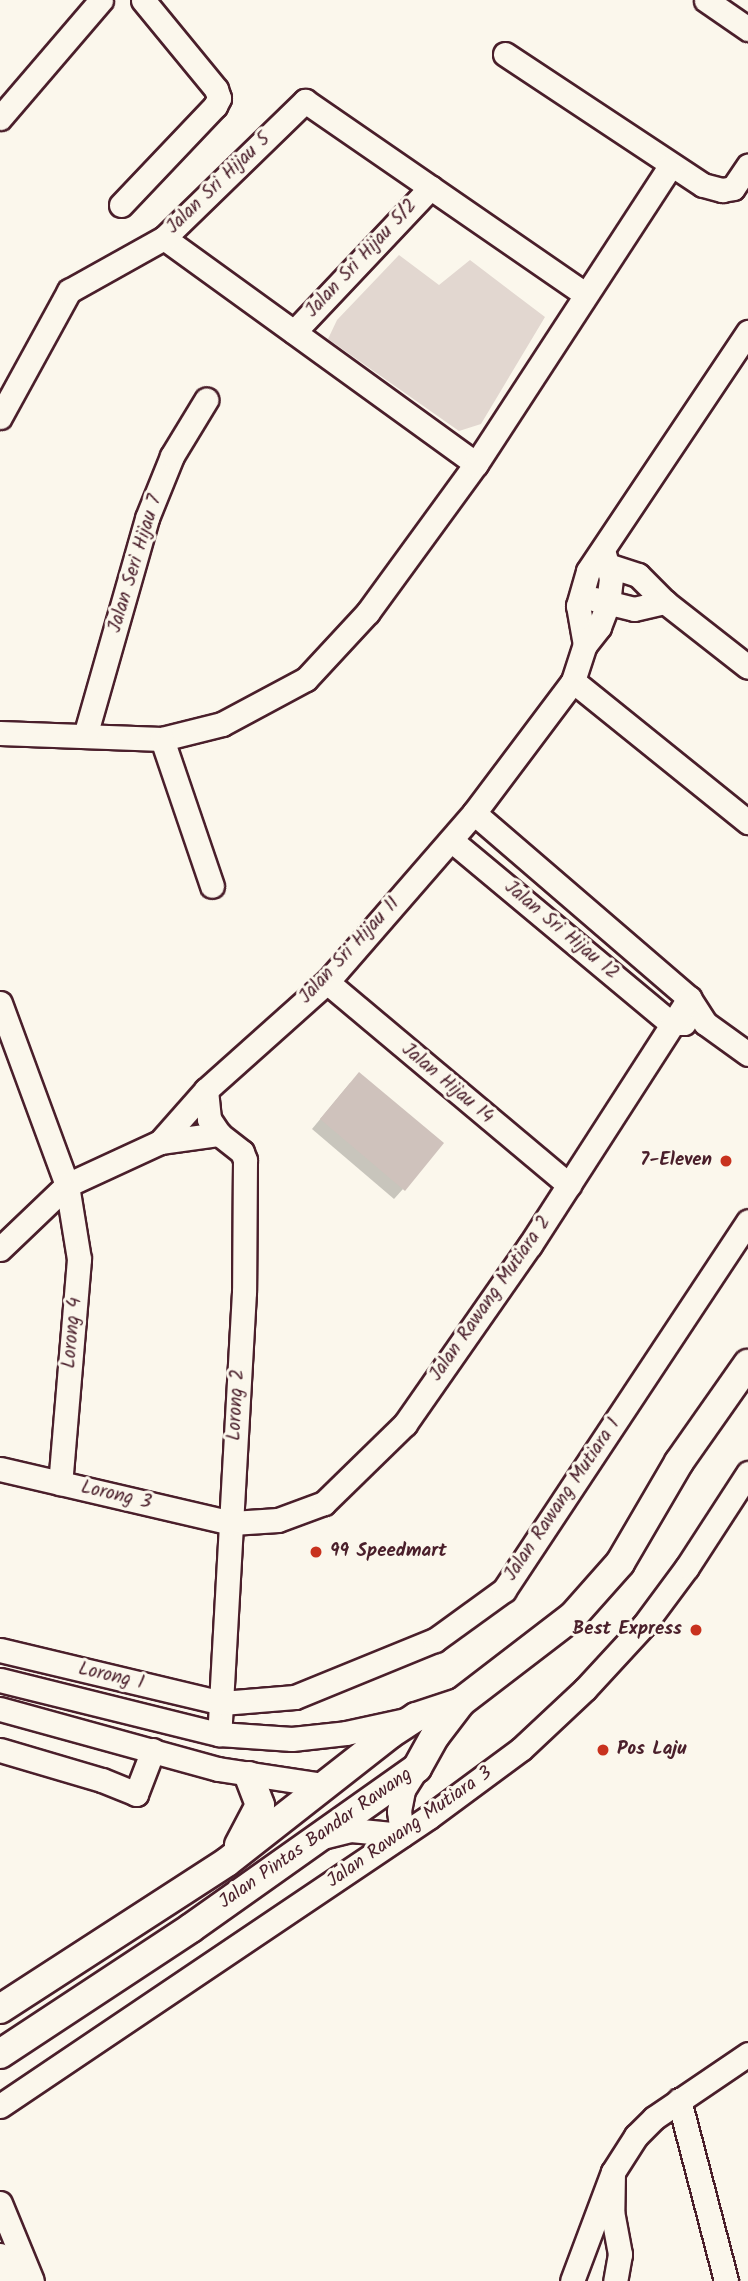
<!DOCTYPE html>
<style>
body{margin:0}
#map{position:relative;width:748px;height:2281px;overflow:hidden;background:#fbf7ec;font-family:Kalam,sans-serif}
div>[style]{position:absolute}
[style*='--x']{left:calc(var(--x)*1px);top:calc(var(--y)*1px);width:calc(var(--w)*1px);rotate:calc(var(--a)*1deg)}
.green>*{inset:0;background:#e2d7d0}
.shadow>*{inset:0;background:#0003}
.building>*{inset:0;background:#cfc2bc}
.roads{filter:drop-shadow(2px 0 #4a1f2b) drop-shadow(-2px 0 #4a1f2b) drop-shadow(0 2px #4a1f2b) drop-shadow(0 -2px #4a1f2b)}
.minor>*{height:23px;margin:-11.5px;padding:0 11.5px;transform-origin:11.5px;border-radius:11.5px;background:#fbf7ec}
.major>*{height:28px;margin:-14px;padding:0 14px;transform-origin:14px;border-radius:14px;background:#fbf7ec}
.dots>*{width:19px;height:19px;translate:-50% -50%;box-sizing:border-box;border:4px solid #fbf7ec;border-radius:50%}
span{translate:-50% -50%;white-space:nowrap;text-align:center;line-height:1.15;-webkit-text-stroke:6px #fbf7ec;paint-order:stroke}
.street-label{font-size:19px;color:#4a1f2b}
.poi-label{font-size:19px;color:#4a1f2b;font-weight:700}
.right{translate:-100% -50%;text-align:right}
.left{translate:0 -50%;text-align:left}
</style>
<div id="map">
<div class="green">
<i style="clip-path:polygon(399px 255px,439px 285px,470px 260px,545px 317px,481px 424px,459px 431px,328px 339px,337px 320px)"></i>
</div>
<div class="shadow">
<i style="clip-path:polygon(350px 1083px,403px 1189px,394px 1199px,312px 1129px)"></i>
</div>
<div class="building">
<i style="clip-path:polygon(359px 1072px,444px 1143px,405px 1191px,320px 1119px)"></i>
</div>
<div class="roads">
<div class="minor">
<i style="--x:706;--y:0;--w:51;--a:34.6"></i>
<i style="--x:505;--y:54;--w:237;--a:33.5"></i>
<i style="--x:703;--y:185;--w:20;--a:15"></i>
<i style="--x:722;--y:190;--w:11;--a:-10"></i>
<i style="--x:733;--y:188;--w:27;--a:-56"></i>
<i style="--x:0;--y:118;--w:155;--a:-49.4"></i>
<i style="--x:121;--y:205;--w:137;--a:-46.5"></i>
<i style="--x:215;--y:106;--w:9;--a:-63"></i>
<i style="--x:219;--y:98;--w:9;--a:-108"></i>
<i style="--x:216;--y:89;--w:115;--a:-129.4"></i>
<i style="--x:164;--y:238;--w:385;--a:35.9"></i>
<i style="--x:294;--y:332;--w:199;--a:-46.6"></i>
<i style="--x:0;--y:417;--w:144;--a:-61.3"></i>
<i style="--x:69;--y:291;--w:109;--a:-29.2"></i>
<i style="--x:164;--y:238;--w:197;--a:-44.2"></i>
<i style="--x:305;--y:101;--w:340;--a:34.6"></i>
<i style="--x:598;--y:562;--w:42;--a:18"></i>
<i style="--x:638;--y:575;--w:38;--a:45"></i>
<i style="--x:665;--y:602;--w:105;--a:38.1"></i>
<i style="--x:594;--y:599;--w:41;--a:14"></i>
<i style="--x:634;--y:609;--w:32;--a:-13"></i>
<i style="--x:585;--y:645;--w:40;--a:-100"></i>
<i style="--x:578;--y:606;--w:36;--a:-74"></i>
<i style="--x:588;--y:571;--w:288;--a:-56.2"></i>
<i style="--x:573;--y:681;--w:225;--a:38.9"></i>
<i style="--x:0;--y:733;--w:162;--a:2.1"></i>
<i style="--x:162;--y:739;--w:62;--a:-14"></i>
<i style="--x:222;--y:724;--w:95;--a:-28.2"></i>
<i style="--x:306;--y:679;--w:91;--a:-47.2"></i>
<i style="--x:368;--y:612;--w:183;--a:-53.9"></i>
<i style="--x:476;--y:464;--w:356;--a:-56.9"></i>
<i style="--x:85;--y:736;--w:227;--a:-74.1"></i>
<i style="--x:147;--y:518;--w:67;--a:-68"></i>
<i style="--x:172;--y:456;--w:66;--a:-58.7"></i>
<i style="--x:162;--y:739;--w:155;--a:71.2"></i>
<i style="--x:474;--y:813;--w:284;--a:40.7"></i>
<i style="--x:689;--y:998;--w:30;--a:57"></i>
<i style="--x:705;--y:1023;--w:53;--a:35.8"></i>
<i style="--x:451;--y:840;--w:286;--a:39.8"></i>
<i style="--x:671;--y:1023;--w:13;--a:0"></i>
<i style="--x:327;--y:982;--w:316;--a:40"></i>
<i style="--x:0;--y:1003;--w:194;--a:69.8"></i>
<i style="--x:67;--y:1185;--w:75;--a:80.8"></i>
<i style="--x:79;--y:1259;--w:225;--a:94.8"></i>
<i style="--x:206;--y:1090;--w:29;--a:84"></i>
<i style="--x:209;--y:1119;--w:18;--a:56"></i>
<i style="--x:219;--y:1134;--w:29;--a:38"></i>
<i style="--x:242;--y:1152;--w:9;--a:69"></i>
<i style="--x:245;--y:1160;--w:132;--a:90.4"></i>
<i style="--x:244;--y:1292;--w:443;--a:93.2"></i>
<i style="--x:160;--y:1142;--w:69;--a:-48.5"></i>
<i style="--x:206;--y:1090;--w:162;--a:-41.8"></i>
<i style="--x:327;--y:982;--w:224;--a:-49"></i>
<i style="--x:474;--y:813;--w:165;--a:-53.1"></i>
<i style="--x:573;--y:681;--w:38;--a:-72"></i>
<i style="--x:585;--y:645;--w:23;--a:-52"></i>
<i style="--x:599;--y:627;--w:26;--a:-69"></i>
<i style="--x:608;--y:603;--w:25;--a:-83"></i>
<i style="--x:611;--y:578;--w:29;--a:-106"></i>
<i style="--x:0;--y:1249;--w:93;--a:-43.7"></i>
<i style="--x:67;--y:1185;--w:102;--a:-24.8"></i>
<i style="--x:160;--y:1142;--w:60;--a:-7.7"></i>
<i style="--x:0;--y:1469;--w:238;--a:13.1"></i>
<i style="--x:232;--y:1523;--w:46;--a:-3.7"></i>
<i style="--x:278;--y:1520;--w:49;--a:-20.3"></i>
<i style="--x:324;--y:1503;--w:113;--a:-44.3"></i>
<i style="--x:405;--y:1424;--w:218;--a:-55.1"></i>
<i style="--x:530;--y:1245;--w:294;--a:-57.2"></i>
<i style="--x:0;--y:1650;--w:228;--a:13.4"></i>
<i style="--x:222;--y:1703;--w:73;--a:-4.7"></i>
<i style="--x:295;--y:1697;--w:151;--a:-22.2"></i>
<i style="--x:435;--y:1640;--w:85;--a:-35.9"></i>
<i style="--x:504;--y:1590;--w:442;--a:-56.5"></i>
<i style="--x:0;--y:1680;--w:226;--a:13.9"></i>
<i style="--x:219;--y:1734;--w:73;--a:3.9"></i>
<i style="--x:292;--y:1739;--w:54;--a:-6.3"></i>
<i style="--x:346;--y:1733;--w:60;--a:-12.4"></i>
<i style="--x:0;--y:1709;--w:226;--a:15.4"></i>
<i style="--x:218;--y:1769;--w:105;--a:8.7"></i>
<i style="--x:0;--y:1750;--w:106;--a:16.4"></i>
<i style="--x:102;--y:1780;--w:37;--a:22"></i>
<i style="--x:136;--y:1794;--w:47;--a:-68.9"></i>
<i style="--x:402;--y:1835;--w:24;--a:-97"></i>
<i style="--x:399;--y:1811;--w:21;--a:-79"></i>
<i style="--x:403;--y:1790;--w:25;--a:-58"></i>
<i style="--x:322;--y:1837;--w:30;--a:-14"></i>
<i style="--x:351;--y:1830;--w:51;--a:5.6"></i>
<i style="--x:679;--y:2100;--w:187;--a:75.4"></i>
<i style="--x:0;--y:2106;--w:517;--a:-33.97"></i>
<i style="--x:429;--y:1817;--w:114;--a:-36.5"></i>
<i style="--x:521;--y:1749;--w:88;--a:-43.2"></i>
<i style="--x:585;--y:1689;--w:87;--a:-47.3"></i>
<i style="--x:644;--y:1625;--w:72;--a:-53.4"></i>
<i style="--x:687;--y:1567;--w:112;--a:-57"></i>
<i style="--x:613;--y:2172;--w:43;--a:-57.4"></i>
<i style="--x:636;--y:2136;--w:25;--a:-45"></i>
<i style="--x:654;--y:2118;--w:114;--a:-34.2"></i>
<i style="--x:0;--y:2203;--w:84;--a:67.7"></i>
<i style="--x:0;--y:2255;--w:28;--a:69"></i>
<i style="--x:572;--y:2281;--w:116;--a:-69.4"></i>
<i style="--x:613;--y:2172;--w:39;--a:91"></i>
<i style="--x:612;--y:2211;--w:44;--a:79.5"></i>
<i style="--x:620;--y:2254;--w:27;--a:100"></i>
</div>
<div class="major">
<i style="--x:239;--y:1845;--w:45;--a:-62.3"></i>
<i style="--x:260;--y:1805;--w:31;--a:-111"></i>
<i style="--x:0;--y:2009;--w:270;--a:-32.9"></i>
<i style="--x:227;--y:1862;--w:207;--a:-38.1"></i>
<i style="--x:390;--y:1734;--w:31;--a:-33"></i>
<i style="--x:416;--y:1717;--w:47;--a:-18.4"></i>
<i style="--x:0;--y:2054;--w:229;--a:-33.4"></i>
<i style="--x:191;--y:1928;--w:277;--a:-35.3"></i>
<i style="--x:417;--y:1768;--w:37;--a:-61"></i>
<i style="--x:435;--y:1736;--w:43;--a:-52.6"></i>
<i style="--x:461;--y:1702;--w:141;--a:-37.5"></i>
<i style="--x:573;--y:1616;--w:71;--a:-48.4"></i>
<i style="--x:620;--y:1563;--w:117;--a:-59.7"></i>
<i style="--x:679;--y:1462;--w:120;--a:-54.9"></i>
</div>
</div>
<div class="dots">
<i style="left:726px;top:1161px;background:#c8321e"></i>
<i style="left:316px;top:1552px;background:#c8321e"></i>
<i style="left:696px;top:1630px;background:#c8321e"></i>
<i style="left:603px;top:1750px;background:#c8321e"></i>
</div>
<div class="street-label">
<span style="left:219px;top:184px;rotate:-44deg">Jalan Sri Hijau 5</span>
<span style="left:362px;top:259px;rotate:-47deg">Jalan Sri Hijau 5/2</span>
<span style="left:136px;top:564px;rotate:-73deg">Jalan Seri Hijau 7</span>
<span style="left:561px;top:931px;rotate:40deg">Jalan Sri Hijau 12</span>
<span style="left:350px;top:951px;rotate:-47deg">Jalan Sri Hijau 11</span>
<span style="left:447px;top:1084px;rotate:40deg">Jalan Hijau 14</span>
<span style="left:491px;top:1299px;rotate:-55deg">Jalan Rawang Mutiara 2</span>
<span style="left:73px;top:1333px;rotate:-85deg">Lorong 4</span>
<span style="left:237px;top:1405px;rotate:-87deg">Lorong 2</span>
<span style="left:116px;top:1496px;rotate:13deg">Lorong 3</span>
<span style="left:563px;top:1500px;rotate:-56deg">Jalan Rawang Mutiara 1</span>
<span style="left:111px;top:1677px;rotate:13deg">Lorong 1</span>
<span style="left:410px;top:1828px;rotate:-35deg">Jalan Rawang Mutiara 3</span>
<span style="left:316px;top:1839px;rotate:-35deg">Jalan Pintas Bandar Rawang</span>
</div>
<div class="poi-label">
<span class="right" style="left:712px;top:1161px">7-Eleven</span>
<span class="left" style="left:330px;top:1552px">99 Speedmart</span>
<span class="right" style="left:682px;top:1630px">Best Express</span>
<span class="left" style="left:617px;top:1750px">Pos Laju</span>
</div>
</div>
